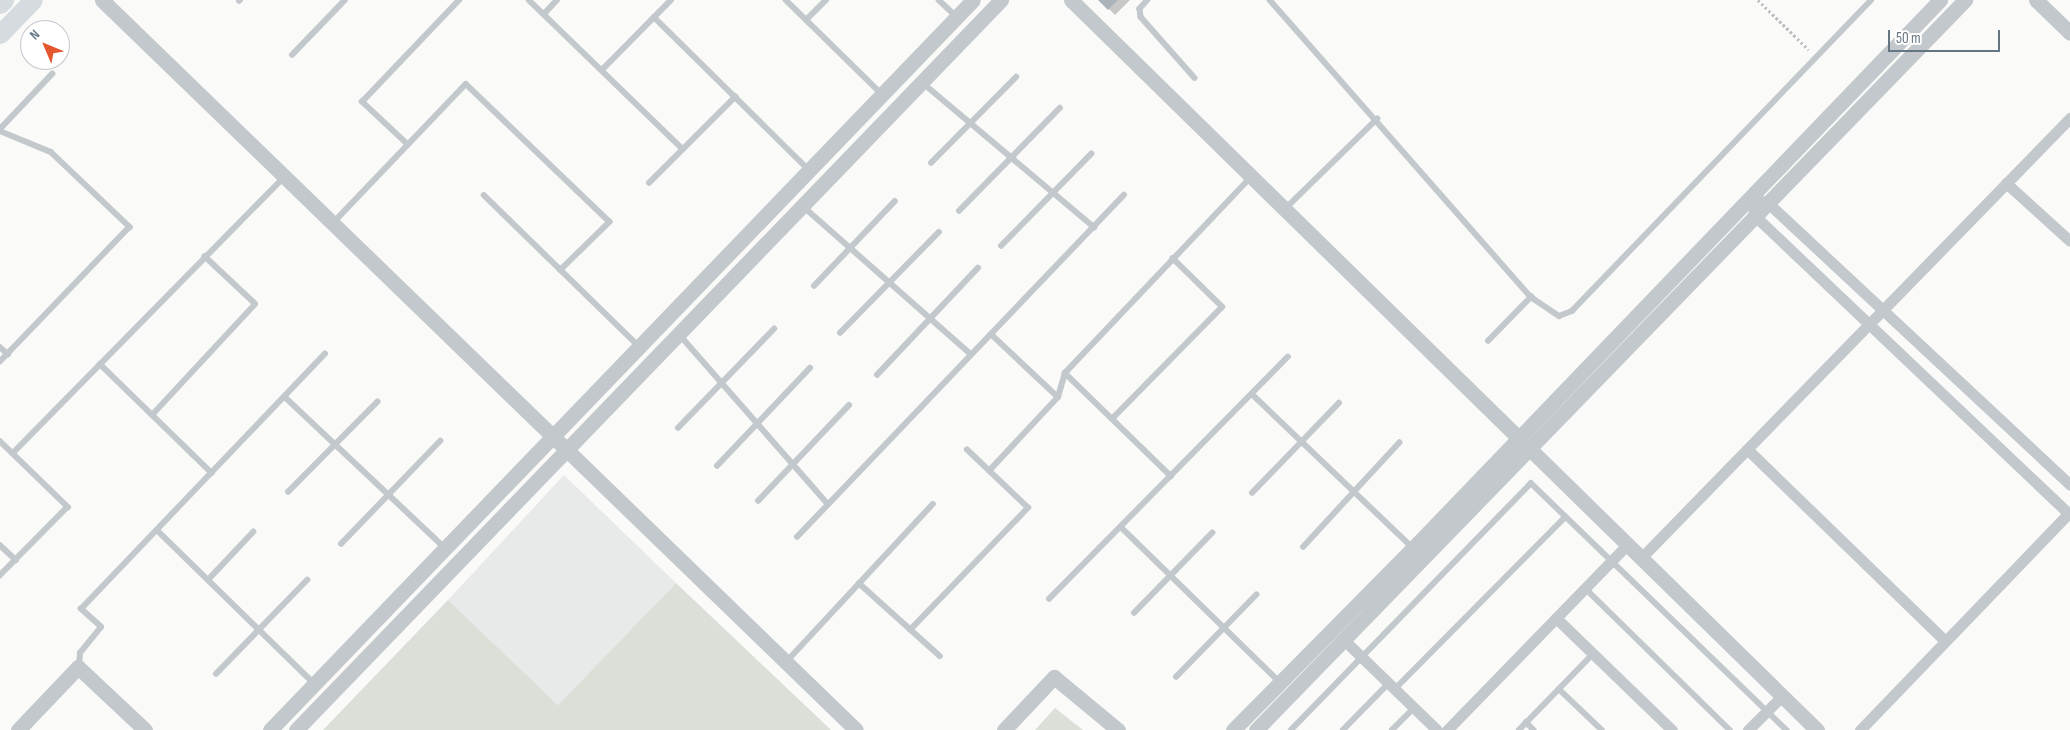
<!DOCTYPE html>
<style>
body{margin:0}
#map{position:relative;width:2070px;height:730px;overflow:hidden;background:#fafaf8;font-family:"Sofia Sans Condensed",sans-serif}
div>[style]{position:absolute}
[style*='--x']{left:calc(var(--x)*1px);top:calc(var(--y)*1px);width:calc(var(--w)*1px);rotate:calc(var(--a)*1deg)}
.built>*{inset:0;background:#e8e9e9}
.green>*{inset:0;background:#dadfd7}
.shadow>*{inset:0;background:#0003}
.building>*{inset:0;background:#aab3b9}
.path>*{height:2.5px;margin-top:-1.25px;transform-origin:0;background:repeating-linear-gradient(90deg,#bbbfc2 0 2.5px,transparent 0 5px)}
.service>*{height:5.5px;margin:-2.75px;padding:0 2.75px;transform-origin:2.75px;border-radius:2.75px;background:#c3c8cc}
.minor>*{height:11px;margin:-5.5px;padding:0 5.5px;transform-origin:5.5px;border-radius:5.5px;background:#c3c8cc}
.tertiary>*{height:15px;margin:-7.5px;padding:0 7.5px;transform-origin:7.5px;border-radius:7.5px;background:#c3c8cc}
.primary>*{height:19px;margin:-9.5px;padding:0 9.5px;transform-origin:9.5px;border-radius:9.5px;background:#d6dbdf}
span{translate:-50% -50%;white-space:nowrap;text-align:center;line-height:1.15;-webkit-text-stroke:5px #fff;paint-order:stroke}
.north{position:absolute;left:20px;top:20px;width:50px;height:50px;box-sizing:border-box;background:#fff;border:1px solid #c1c8cd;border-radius:50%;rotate:315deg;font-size:14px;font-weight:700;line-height:20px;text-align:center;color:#657683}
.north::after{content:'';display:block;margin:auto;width:18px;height:22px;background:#e4572e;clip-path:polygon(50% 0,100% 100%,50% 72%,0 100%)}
.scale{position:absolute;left:1888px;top:30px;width:112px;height:22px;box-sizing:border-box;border:2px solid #657683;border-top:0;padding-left:6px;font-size:15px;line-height:18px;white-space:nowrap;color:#657683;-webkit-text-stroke:4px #fff;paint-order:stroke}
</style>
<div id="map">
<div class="built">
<i style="clip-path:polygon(564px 475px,676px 583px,558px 705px,448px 600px)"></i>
</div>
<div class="green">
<i style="clip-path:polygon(676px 583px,831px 730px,323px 730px,448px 600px,558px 705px)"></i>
<i style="clip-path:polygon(1055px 708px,1083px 730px,1035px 730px)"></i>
</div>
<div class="shadow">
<i style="clip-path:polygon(1100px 0,1130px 0,1115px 15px)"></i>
</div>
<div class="building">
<i style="clip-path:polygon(1098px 0,1118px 0,1108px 10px)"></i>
</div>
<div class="path">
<i style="--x:1758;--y:0;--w:71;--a:44.4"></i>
</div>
<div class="service">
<i style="--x:529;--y:0;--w:214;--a:44.1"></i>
<i style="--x:786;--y:0;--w:134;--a:44.4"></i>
<i style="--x:939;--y:0;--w:23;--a:43"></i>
<i style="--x:1148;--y:0;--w:12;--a:132"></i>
<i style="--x:1140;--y:9;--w:8;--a:83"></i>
<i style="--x:1141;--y:17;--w:81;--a:48.5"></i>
<i style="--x:1270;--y:0;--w:395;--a:48.7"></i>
<i style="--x:1531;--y:297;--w:34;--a:34"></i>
<i style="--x:1559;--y:316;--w:14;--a:-21"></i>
<i style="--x:1572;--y:311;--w:431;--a:-46.1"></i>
<i style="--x:239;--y:1;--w:1;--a:-45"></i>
<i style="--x:544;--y:14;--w:19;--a:-47"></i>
<i style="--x:654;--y:17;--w:218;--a:44.6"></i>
<i style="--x:806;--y:20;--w:28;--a:-45"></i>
<i style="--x:292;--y:55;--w:76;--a:-46.1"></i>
<i style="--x:602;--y:70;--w:98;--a:-45.4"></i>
<i style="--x:923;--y:83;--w:224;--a:40.1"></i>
<i style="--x:0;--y:129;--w:76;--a:-46.6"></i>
<i style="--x:0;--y:131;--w:55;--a:22.4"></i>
<i style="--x:51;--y:152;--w:109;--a:43.5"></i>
<i style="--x:130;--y:227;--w:187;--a:133.9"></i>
<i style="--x:408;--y:145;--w:63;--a:-136.9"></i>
<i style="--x:362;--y:102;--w:141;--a:-46.4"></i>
<i style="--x:931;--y:163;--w:121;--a:-45.3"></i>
<i style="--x:649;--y:183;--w:122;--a:-45"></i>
<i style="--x:484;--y:195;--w:216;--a:44.3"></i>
<i style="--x:804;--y:207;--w:222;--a:41.4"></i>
<i style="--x:1285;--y:209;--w:129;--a:-44.4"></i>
<i style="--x:959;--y:211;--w:144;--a:-45.6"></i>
<i style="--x:333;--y:223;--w:192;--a:-46.3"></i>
<i style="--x:466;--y:84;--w:199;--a:43.8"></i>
<i style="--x:610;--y:222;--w:69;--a:135.6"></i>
<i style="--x:1001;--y:246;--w:129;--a:-45.6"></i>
<i style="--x:814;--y:286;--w:117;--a:-46.4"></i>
<i style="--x:840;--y:333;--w:141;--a:-45.6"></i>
<i style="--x:991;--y:334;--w:92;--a:43.2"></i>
<i style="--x:680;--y:335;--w:225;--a:48.8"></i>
<i style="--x:1488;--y:341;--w:62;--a:-45.7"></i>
<i style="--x:0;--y:347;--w:11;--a:41"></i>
<i style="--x:100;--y:364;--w:156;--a:44.2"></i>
<i style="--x:1065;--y:373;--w:148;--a:44.2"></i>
<i style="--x:877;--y:375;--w:147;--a:-46.7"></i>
<i style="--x:1252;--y:394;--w:223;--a:43.7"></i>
<i style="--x:285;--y:397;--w:219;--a:43.3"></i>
<i style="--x:152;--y:415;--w:151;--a:-47.1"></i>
<i style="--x:255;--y:304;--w:69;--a:-136.8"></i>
<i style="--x:1112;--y:419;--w:157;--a:-45.5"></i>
<i style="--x:1222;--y:307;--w:69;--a:-135.6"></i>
<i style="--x:678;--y:428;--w:138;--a:-45.9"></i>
<i style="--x:0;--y:441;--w:95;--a:44.1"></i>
<i style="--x:68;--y:507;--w:97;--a:134.6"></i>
<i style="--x:13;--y:453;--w:387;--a:-45.5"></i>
<i style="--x:717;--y:466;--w:135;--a:-46.5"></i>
<i style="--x:989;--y:471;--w:101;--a:-47"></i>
<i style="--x:1058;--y:397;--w:25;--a:-74"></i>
<i style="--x:1065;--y:373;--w:272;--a:-46.5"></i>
<i style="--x:288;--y:492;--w:127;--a:-45.3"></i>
<i style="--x:1252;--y:493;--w:125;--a:-46"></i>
<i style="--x:758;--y:501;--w:132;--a:-46.5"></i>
<i style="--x:1121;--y:527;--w:222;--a:44.3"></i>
<i style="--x:157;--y:530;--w:219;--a:44.3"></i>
<i style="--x:797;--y:537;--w:473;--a:-46.3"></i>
<i style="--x:341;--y:544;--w:143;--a:-46.1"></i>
<i style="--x:0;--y:545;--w:22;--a:43"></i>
<i style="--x:1303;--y:547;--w:142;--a:-47.3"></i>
<i style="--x:208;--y:580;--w:66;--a:-46.8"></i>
<i style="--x:859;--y:583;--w:109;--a:42"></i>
<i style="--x:1585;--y:588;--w:203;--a:44.4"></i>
<i style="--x:1049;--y:599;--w:340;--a:-45.4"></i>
<i style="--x:1134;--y:613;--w:112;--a:-45.7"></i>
<i style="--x:910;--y:630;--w:170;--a:-46"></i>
<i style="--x:1028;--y:508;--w:84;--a:-136.4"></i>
<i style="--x:787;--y:661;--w:214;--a:-47.1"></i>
<i style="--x:79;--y:665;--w:12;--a:-85"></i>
<i style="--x:80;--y:653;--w:33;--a:-51"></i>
<i style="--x:101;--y:627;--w:27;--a:-138"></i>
<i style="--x:81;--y:609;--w:353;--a:-46.3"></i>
<i style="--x:216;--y:674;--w:131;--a:-45.9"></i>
<i style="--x:1176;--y:677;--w:115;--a:-45.7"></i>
<i style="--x:1395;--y:689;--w:242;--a:-45.3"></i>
<i style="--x:1559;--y:689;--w:59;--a:43.6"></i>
<i style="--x:1526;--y:722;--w:11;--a:45"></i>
<i style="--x:1291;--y:730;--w:344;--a:-45.8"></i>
<i style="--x:1531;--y:483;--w:356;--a:44"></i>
<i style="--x:1343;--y:730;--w:66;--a:-45.6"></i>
<i style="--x:1392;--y:730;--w:31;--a:-45"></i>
<i style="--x:1519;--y:730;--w:106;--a:-45.8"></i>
</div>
<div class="minor">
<i style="--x:2006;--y:183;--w:86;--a:42.2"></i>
<i style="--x:1750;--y:198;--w:19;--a:74"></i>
<i style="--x:1755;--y:216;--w:434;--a:43.5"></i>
<i style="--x:1762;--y:201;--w:6;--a:18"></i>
<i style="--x:1768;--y:203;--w:413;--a:43"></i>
<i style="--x:1747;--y:449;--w:276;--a:44.1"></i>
<i style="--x:1641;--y:558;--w:615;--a:-45.73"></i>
<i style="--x:1556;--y:618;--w:161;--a:44"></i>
<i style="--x:1344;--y:640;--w:129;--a:44.1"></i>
<i style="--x:1447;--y:730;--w:258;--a:-45.8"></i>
<i style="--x:1748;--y:730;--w:48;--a:-45"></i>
<i style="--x:1860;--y:730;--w:303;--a:-46.1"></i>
</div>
<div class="tertiary">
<i style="--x:102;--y:0;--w:1049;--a:44.07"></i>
<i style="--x:1071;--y:0;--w:1044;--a:44.38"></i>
<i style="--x:2036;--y:0;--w:47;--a:44.1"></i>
<i style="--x:18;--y:730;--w:87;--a:-46.4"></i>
<i style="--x:78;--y:667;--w:92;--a:43.2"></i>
<i style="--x:270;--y:730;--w:1013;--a:-46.08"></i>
<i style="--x:296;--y:730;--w:1015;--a:-46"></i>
<i style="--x:1004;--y:730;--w:73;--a:-46.7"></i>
<i style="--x:1054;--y:677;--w:83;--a:39.6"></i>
<i style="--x:1233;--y:730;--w:264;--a:-45.3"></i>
<i style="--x:1419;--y:542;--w:752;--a:-46.13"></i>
<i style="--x:1256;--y:730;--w:1018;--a:-45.84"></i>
</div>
<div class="primary">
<i style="--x:0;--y:4;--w:6;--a:-45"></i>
<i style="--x:0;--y:34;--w:47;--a:-45.9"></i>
</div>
<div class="north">N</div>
<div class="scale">50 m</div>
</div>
